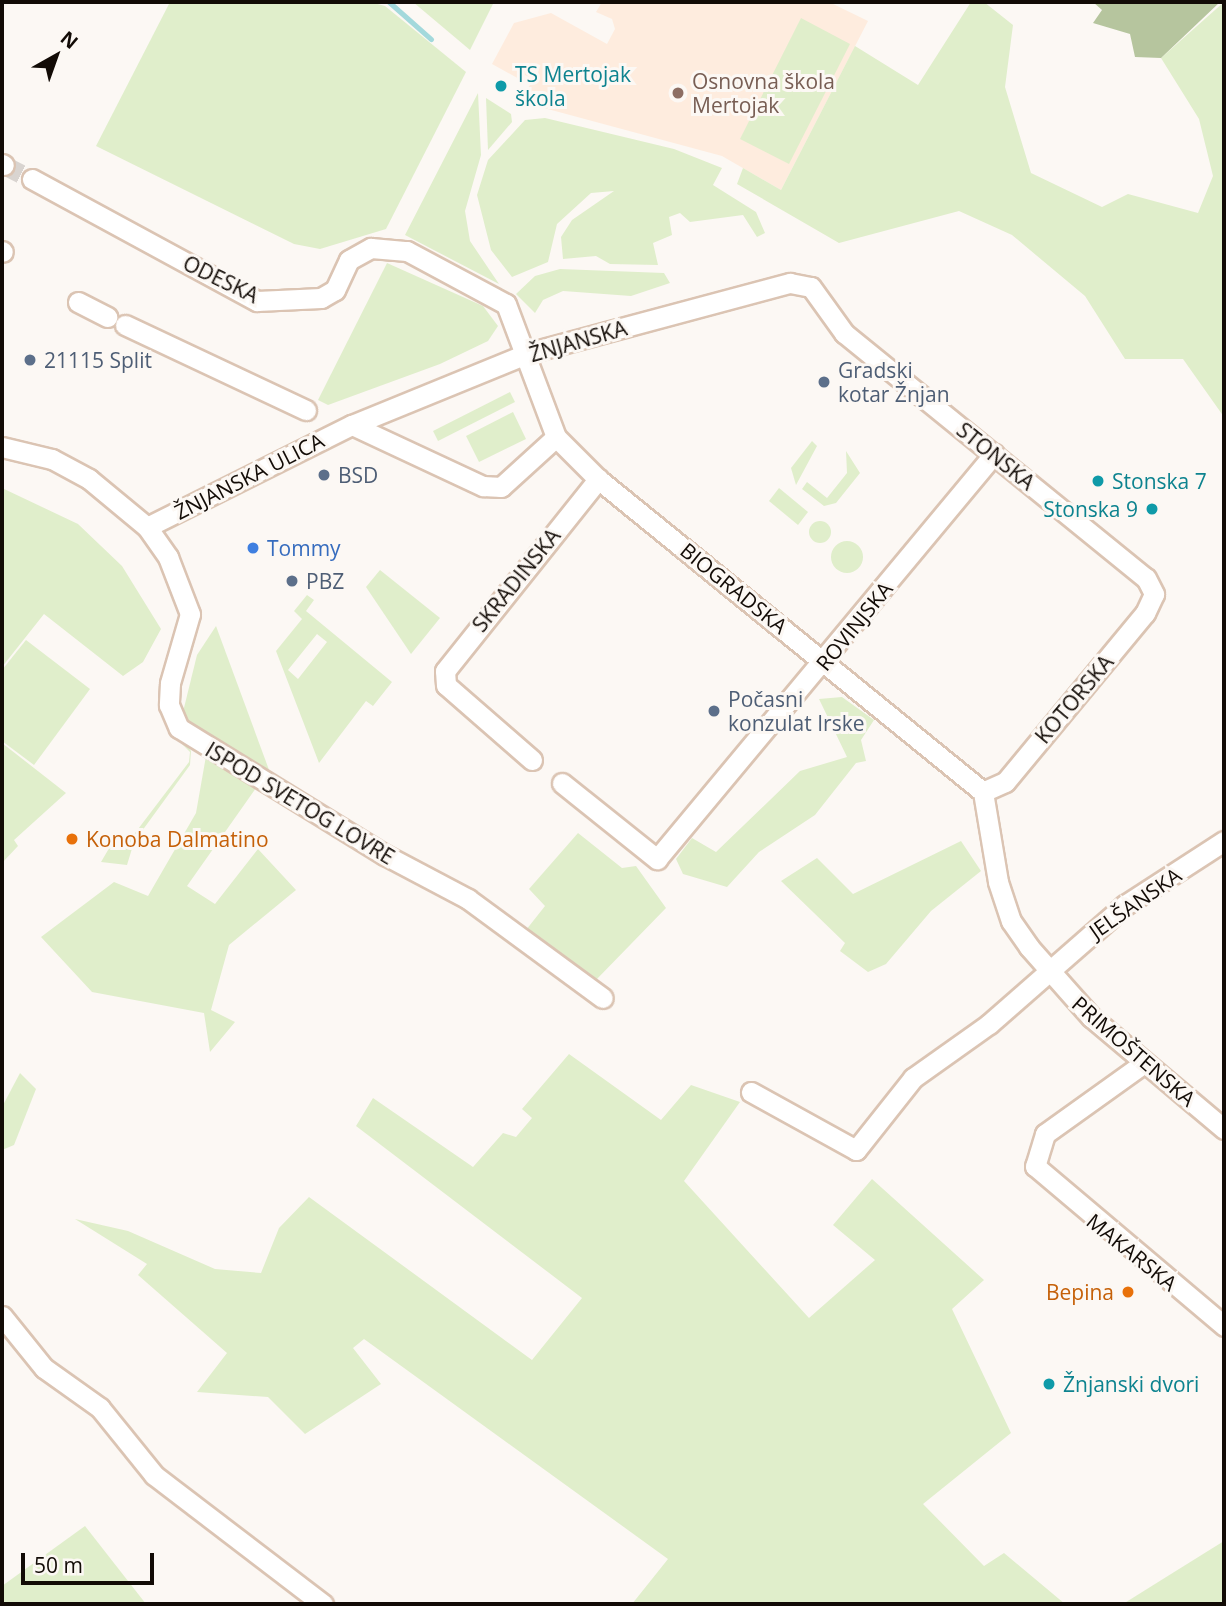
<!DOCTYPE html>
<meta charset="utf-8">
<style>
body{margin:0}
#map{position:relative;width:1226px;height:1606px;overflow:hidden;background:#fcf8f4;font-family:"Open Sans",sans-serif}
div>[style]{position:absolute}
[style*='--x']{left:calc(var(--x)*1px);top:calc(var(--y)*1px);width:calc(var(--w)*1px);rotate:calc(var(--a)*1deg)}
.built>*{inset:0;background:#feecde}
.green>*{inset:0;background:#e0eecb}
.round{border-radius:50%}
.forest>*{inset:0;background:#b6c59e}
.stream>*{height:5px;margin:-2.5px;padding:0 2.5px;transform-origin:2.5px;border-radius:2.5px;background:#a3d9dc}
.street-tunnel>*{height:19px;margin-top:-9.5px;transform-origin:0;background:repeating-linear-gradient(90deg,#d9d4d0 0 19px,transparent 0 29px)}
.roads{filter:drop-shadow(2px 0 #dbc4b3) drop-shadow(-2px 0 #dbc4b3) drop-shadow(0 2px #dbc4b3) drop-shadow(0 -2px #dbc4b3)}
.street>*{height:19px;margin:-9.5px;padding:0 9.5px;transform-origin:9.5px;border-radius:9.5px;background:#fff}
.dots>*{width:19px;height:19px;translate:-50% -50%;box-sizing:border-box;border:4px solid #fcf8f4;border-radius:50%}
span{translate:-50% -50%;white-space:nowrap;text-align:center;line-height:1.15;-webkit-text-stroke:6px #fcf8f4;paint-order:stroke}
.culture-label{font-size:21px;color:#0d838f}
.left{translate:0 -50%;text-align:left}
.right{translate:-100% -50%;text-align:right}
.education-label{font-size:21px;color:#785e54}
.street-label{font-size:21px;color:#120b06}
.service-label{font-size:21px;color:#4e5e75}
.shop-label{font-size:21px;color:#366cbe}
.food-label{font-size:21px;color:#c56008}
.frame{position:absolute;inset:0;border:4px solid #120b06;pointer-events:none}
.north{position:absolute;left:21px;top:21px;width:70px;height:70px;-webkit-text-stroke:5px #fcf8f4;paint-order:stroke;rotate:40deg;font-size:19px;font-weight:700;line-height:28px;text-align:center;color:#120b06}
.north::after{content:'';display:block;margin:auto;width:24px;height:32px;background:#120b06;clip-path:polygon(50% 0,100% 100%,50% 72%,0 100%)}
.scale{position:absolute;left:21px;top:1553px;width:133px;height:32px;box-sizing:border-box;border:4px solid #120b06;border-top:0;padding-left:9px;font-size:21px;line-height:24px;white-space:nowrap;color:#120b06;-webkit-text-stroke:5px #fcf8f4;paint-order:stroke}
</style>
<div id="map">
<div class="built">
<i style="clip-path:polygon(602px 2px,829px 2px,868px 21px,781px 190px,722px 156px,518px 101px,530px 85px,492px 64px,514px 23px,551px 13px,607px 44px,615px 29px,612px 19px,596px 12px)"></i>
</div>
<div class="green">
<i style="clip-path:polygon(170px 2px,370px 2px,385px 6px,466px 72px,386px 229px,320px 249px,294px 244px,96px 146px)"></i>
<i style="clip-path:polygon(413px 2px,494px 2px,470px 50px)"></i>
<i style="clip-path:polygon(971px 2px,984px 2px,1013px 25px,1005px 87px,1031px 173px,1102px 207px,1128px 194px,1198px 213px,1213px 176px,1199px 119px,1161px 58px,1224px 2px,1224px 417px,1183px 359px,1125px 359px,1085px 296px,1012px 235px,959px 211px,839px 243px,737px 184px,743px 168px,781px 190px,855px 46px,918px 85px)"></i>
<i style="clip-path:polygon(801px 18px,850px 44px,789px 164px,740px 139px)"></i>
<i style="clip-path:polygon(478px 93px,481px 155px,465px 211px,470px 241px,499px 284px,405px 235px)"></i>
<i style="clip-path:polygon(486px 98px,511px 114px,512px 122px,488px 150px)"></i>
<i style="clip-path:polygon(545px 118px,674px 149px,722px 168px,713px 185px,756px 212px,765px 233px,757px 237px,743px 215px,690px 222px,680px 213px,669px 217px,672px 235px,653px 243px,658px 265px,610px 264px,596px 256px,563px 259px,561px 237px,572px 220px,614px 191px,591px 193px,557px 224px,548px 262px,512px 277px,491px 250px,477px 195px,488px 160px,525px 120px)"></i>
<i style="clip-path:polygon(387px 263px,483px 306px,498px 326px,488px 341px,440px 364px,328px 405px,318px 400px)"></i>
<i style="clip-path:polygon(560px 269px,664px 273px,670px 283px,631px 296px,563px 291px,543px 300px,535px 313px,516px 294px,535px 276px)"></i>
<i style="clip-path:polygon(510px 392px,515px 402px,438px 441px,433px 431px)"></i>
<i style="clip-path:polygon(513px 412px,526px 439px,479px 462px,466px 436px)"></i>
<i style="clip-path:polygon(812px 441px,817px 446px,796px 485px,791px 468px)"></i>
<i style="clip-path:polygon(846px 451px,860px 473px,836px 503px,824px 506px,802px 489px,807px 482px,827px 498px,847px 473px)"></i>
<i style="clip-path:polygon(2px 488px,78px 524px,122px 566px,161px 629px,143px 662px,123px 676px,44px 614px,2px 667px)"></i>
<i style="clip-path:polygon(779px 488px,808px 512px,798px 525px,769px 501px)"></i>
<i class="round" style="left:809px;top:521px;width:22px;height:22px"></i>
<i class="round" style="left:831px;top:541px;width:32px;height:32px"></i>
<i style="clip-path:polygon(380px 570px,440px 618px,411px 654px,366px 587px)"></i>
<i style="clip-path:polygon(evenodd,307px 595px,314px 600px,306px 611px,392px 682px,373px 706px,366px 701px,319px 763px,276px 651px,302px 619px,294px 611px,307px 595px,317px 634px,327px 642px,298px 679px,288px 670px,317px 634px)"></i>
<i style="clip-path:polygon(216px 626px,272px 778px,181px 720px,197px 655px)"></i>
<i style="clip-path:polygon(26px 640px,90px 689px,34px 765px,2px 741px,2px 670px)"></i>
<i style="clip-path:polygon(842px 697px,874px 720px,861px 740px,866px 761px,856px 763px,815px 815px,759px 852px,727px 887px,683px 874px,676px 859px,692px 838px,716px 852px,800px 771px,847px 757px,819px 699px)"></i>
<i style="clip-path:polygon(179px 734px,191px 751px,190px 765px,134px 842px,127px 865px,101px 862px,118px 833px,132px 837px,189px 762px,190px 752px,174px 736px)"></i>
<i style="clip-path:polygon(2px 743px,66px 793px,14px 840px,18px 846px,2px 863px)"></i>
<i style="clip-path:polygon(206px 756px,256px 788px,187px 886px,215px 904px,258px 849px,296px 890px,229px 945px,211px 1010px,235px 1022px,210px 1052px,204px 1013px,92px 992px,41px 937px,114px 882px,148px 896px,196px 813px)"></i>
<i style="clip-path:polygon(578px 833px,622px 868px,636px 866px,666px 908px,595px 981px,526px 930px,545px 906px,529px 889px)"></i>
<i style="clip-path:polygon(961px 841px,981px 871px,931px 911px,886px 964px,868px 972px,840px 951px,845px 943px,781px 881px,817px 858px,853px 894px)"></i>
<i style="clip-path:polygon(569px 1054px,661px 1120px,691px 1085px,740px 1102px,684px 1181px,809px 1318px,875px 1260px,833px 1225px,872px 1179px,984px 1280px,952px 1309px,1011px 1433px,923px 1504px,984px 1566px,1004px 1553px,1065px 1604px,632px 1604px,668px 1559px,364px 1339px,353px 1348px,381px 1384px,305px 1434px,268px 1397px,197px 1392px,227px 1353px,138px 1275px,147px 1264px,75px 1219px,128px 1231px,215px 1269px,261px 1273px,279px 1228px,309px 1197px,532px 1360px,582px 1298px,356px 1126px,373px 1098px,473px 1167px,503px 1133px,516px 1137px,532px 1118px,522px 1109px)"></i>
<i style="clip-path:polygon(20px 1073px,36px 1089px,14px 1145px,2px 1150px,2px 1107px)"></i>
<i style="clip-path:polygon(85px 1526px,146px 1604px,2px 1604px,2px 1586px)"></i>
<i style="clip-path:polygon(1224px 1541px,1224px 1604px,1123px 1604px,1171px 1574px)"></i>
</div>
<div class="forest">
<i style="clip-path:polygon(1093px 2px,1220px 2px,1161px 58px,1135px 57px,1130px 34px,1093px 23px,1102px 10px)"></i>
</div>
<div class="stream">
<i style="--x:389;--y:2;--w:56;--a:41.4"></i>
</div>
<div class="street-tunnel">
<i style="--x:4;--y:165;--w:31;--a:27"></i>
</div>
<div class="roads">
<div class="street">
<i style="--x:2;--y:164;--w:2;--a:27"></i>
<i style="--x:32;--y:179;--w:256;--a:28.5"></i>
<i style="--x:257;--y:301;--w:64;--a:-2.7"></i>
<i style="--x:321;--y:298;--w:16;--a:-30"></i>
<i style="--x:335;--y:290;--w:33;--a:-65"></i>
<i style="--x:349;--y:260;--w:25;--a:-29"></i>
<i style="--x:371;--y:248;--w:36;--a:5"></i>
<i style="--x:407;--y:251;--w:112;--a:28.2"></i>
<i style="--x:506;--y:304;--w:142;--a:69.4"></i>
<i style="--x:556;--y:437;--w:59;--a:45"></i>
<i style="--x:598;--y:479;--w:496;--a:39.1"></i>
<i style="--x:2;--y:251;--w:1;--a:45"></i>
<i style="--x:78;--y:302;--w:33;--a:27"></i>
<i style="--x:125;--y:325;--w:200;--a:25.2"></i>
<i style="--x:352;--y:425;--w:145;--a:25"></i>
<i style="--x:483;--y:486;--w:18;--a:3"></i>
<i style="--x:501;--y:487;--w:74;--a:-42.3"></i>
<i style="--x:2;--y:447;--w:51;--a:13.5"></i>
<i style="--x:52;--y:459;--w:42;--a:28.4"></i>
<i style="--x:89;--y:479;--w:75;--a:39.6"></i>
<i style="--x:147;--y:527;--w:37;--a:55"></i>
<i style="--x:168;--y:557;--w:61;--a:68.9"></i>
<i style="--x:190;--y:614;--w:72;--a:106.2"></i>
<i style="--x:170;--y:683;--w:22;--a:93"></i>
<i style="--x:169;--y:705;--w:25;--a:67"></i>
<i style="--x:179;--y:728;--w:242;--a:31.7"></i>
<i style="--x:385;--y:855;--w:94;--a:27.9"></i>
<i style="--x:468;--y:899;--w:167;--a:36.3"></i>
<i style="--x:147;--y:527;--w:229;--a:-26.5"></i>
<i style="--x:352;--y:425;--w:190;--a:-22.2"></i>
<i style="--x:528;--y:353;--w:271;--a:-15"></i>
<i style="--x:790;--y:283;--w:21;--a:11"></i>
<i style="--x:811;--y:287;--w:57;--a:54.3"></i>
<i style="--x:844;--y:333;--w:389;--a:39.1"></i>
<i style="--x:1146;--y:578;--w:18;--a:63"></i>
<i style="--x:1154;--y:594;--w:21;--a:115"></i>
<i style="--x:1145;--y:613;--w:219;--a:129.6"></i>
<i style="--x:1005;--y:782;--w:24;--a:156"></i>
<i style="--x:532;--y:760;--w:114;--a:-138.9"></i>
<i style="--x:446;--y:685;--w:14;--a:-94"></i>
<i style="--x:445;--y:671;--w:246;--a:-51.4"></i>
<i style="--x:562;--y:783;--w:122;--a:38.7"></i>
<i style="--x:657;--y:859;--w:527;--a:-50.24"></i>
<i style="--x:983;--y:792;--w:91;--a:80.5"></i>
<i style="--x:998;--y:882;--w:41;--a:71.6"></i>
<i style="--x:1011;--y:921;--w:32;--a:55"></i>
<i style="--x:1029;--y:947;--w:94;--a:48.5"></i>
<i style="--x:1091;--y:1017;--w:174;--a:40.1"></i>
<i style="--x:1144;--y:1063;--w:122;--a:144.4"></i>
<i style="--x:1045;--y:1134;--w:34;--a:107"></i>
<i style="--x:1035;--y:1166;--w:248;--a:40.2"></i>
<i style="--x:751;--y:1092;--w:120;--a:28.9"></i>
<i style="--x:856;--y:1150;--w:92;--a:-51.6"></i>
<i style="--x:913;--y:1078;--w:93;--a:-35.4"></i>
<i style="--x:989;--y:1024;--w:181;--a:-41.2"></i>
<i style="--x:1125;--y:905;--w:118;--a:-32.9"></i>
<i style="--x:2;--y:1316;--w:67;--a:51.1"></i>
<i style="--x:44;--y:1368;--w:69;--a:35.5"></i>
<i style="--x:100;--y:1408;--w:86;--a:51.1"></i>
<i style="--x:154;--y:1475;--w:213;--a:37.4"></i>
</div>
</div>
<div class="dots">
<i style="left:501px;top:86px;background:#0f9aa8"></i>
<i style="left:678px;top:93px;background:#8d6e63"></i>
<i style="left:30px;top:360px;background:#5c6f8a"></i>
<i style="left:824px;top:382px;background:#5c6f8a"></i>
<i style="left:324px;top:475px;background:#5c6f8a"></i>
<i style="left:1098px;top:481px;background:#0f9aa8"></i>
<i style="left:1152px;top:509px;background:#0f9aa8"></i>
<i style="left:253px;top:548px;background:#3f7fe0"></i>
<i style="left:292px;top:581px;background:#5c6f8a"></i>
<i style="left:714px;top:711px;background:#5c6f8a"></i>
<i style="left:72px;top:839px;background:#e8710a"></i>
<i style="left:1128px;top:1292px;background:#e8710a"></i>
<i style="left:1049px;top:1384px;background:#0f9aa8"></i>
</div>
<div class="culture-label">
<span class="left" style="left:515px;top:86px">TS Mertojak<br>škola</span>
<span class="left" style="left:1112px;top:481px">Stonska 7</span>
<span class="right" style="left:1138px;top:509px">Stonska 9</span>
<span class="left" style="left:1063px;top:1384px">Žnjanski dvori</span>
</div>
<div class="education-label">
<span class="left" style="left:692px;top:93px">Osnovna škola<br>Mertojak</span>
</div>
<div class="street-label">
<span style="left:221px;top:279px;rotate:26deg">ODESKA</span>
<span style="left:578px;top:341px;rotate:-16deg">ŽNJANSKA</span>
<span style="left:996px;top:456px;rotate:39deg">STONSKA</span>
<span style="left:249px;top:476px;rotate:-27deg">ŽNJANSKA ULICA</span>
<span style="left:516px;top:580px;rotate:-51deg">SKRADINSKA</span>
<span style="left:734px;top:588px;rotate:39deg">BIOGRADSKA</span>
<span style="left:854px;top:626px;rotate:-51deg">ROVINJSKA</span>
<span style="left:1074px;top:699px;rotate:-50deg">KOTORSKA</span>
<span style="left:300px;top:803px;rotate:31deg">ISPOD SVETOG LOVRE</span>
<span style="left:1135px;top:903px;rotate:-35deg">JELŠANSKA</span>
<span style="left:1134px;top:1051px;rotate:41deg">PRIMOŠTENSKA</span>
<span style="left:1132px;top:1252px;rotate:39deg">MAKARSKA</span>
</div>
<div class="service-label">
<span class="left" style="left:44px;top:360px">21115 Split</span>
<span class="left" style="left:838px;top:382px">Gradski<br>kotar Žnjan</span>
<span class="left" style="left:338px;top:475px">BSD</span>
<span class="left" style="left:306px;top:581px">PBZ</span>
<span class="left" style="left:728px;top:711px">Počasni<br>konzulat Irske</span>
</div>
<div class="shop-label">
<span class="left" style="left:267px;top:548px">Tommy</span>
</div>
<div class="food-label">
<span class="left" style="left:86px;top:839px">Konoba Dalmatino</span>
<span class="right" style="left:1114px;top:1292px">Bepina</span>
</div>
<div class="frame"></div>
<div class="north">N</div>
<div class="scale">50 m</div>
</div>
